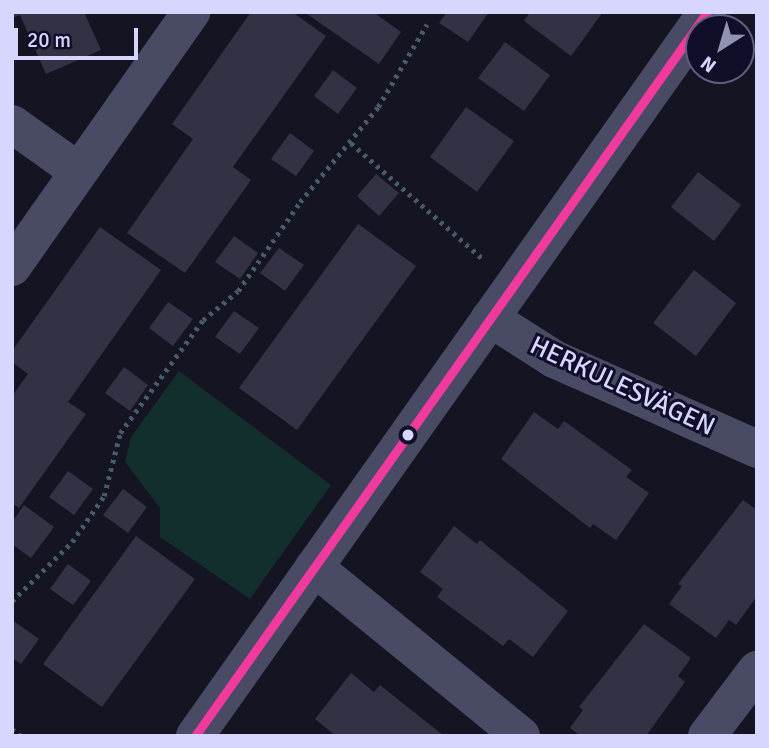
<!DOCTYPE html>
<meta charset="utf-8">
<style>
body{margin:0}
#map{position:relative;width:769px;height:748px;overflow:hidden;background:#151423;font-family:Signika,sans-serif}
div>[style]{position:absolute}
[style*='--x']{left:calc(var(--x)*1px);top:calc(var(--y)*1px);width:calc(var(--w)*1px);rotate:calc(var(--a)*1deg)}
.green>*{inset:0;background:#122f2d}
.building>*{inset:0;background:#333245}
.path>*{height:4.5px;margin-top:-2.25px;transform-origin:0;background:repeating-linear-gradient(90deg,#485b6a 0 3.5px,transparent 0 8.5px)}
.minor>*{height:38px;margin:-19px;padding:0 19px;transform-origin:19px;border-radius:19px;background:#494a64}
.bus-1>*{height:9px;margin:-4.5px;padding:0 4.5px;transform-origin:4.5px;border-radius:4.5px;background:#f13a9d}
.dots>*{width:19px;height:19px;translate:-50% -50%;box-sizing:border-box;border:4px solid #100e29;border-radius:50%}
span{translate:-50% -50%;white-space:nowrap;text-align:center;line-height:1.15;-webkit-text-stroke:6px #100e29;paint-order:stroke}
.street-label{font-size:26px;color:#d6d6ff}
.frame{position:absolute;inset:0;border:14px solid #d6d6ff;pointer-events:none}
.north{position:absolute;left:685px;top:14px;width:70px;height:70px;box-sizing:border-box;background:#100e29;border:2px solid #5f5e7f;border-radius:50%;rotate:217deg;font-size:19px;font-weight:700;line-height:28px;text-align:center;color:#d6d6ff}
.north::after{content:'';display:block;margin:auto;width:24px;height:32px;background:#9292b2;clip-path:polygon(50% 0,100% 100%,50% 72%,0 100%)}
.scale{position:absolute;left:14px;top:28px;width:124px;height:32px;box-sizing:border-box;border:4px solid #d6d6ff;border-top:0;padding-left:9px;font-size:21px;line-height:24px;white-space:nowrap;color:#d6d6ff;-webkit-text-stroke:5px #100e29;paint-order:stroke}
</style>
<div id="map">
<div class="green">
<i style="clip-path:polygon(179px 371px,331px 485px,250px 599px,160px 537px,160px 508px,125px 462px,131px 437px)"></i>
</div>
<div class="building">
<i style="clip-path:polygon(12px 12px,84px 12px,101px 50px,46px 74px,20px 15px,12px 18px)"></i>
<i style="clip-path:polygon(251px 12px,292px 12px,326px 36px,233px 167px,251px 180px,185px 273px,127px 233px,193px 139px,172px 124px)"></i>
<i style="clip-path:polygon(304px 12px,373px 12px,401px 32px,379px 64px)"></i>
<i style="clip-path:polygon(447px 12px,489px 12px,468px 42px,439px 23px)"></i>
<i style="clip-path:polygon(530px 12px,603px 12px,571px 56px,524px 21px)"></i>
<i style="clip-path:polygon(505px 42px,550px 75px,524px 111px,478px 78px)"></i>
<i style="clip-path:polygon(333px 70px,357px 88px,338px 114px,314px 96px)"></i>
<i style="clip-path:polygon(466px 107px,514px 141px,477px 192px,430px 157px)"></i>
<i style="clip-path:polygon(290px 133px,314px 151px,296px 176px,271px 159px)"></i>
<i style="clip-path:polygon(698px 172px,741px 205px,714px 241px,671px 207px)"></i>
<i style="clip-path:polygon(376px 174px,399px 193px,379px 216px,357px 196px)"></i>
<i style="clip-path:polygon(358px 224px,416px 266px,297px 430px,239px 388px)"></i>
<i style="clip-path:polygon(100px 227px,161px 270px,68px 402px,86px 414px,19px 508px,12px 503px,12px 396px,28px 374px,12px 362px,12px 351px)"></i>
<i style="clip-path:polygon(234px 236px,258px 253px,240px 279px,215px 262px)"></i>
<i style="clip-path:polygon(279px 248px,304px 265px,285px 291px,260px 273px)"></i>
<i style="clip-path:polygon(694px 270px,736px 303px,696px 356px,653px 323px)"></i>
<i style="clip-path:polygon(168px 302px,193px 319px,173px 346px,149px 328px)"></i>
<i style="clip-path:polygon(234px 311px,259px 328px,240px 354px,215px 337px)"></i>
<i style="clip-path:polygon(124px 367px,148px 385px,130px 411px,105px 393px)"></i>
<i style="clip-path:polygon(534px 412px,558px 429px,564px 421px,632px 470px,626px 477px,649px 493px,616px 540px,593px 524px,590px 528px,501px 459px)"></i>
<i style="clip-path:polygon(68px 471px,93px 489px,74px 515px,49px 497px)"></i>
<i style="clip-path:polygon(123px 489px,147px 507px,128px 533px,103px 515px)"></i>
<i style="clip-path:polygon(743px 500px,757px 510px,757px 596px,736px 625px,729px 620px,716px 638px,669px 604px,682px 586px,678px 584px)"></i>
<i style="clip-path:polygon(24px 505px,54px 527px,31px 558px,12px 544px,12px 522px)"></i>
<i style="clip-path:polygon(454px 526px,477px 544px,480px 540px,568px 611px,533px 657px,509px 639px,503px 646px,437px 597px,443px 589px,420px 572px)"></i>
<i style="clip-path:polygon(136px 536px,195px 579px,102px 707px,43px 664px)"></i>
<i style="clip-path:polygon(68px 564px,91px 581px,73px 605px,50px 589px)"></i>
<i style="clip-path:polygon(12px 620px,39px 639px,21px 664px,12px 658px)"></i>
<i style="clip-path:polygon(644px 624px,691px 658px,678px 676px,685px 682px,646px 736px,581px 736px,570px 728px,583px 710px,579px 707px)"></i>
<i style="clip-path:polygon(351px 673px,374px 692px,380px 685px,444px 736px,336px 736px,315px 719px)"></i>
</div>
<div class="path">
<i style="--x:351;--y:143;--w:177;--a:41.3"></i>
<i style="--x:12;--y:601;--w:84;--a:-44.5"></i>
<i style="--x:72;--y:542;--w:56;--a:-55.2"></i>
<i style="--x:104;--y:496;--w:65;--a:-75.7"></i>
<i style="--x:120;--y:433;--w:140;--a:-53.7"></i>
<i style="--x:203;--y:320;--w:45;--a:-39.6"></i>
<i style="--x:238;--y:291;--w:108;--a:-55.1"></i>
<i style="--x:300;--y:202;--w:123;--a:-50.6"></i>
<i style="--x:378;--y:107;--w:96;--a:-59.4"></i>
<i style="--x:12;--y:729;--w:11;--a:38"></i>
</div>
<div class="minor">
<i style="--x:12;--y:124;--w:81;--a:35.5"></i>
<i style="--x:12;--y:267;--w:312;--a:-54.9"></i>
<i style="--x:490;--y:318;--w:76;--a:32.6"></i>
<i style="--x:554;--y:359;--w:222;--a:23.9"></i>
<i style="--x:314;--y:567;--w:267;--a:39.2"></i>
<i style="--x:195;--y:736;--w:887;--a:-54.73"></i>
<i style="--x:707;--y:736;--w:83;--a:-52.9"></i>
</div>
<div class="bus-1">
<i style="--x:195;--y:736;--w:887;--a:-54.73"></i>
</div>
<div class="dots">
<i style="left:408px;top:435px;background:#d6d6ff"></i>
</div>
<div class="street-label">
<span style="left:622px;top:387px;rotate:25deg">HERKULESVÄGEN</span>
</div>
<div class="frame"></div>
<div class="north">N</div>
<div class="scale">20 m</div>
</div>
